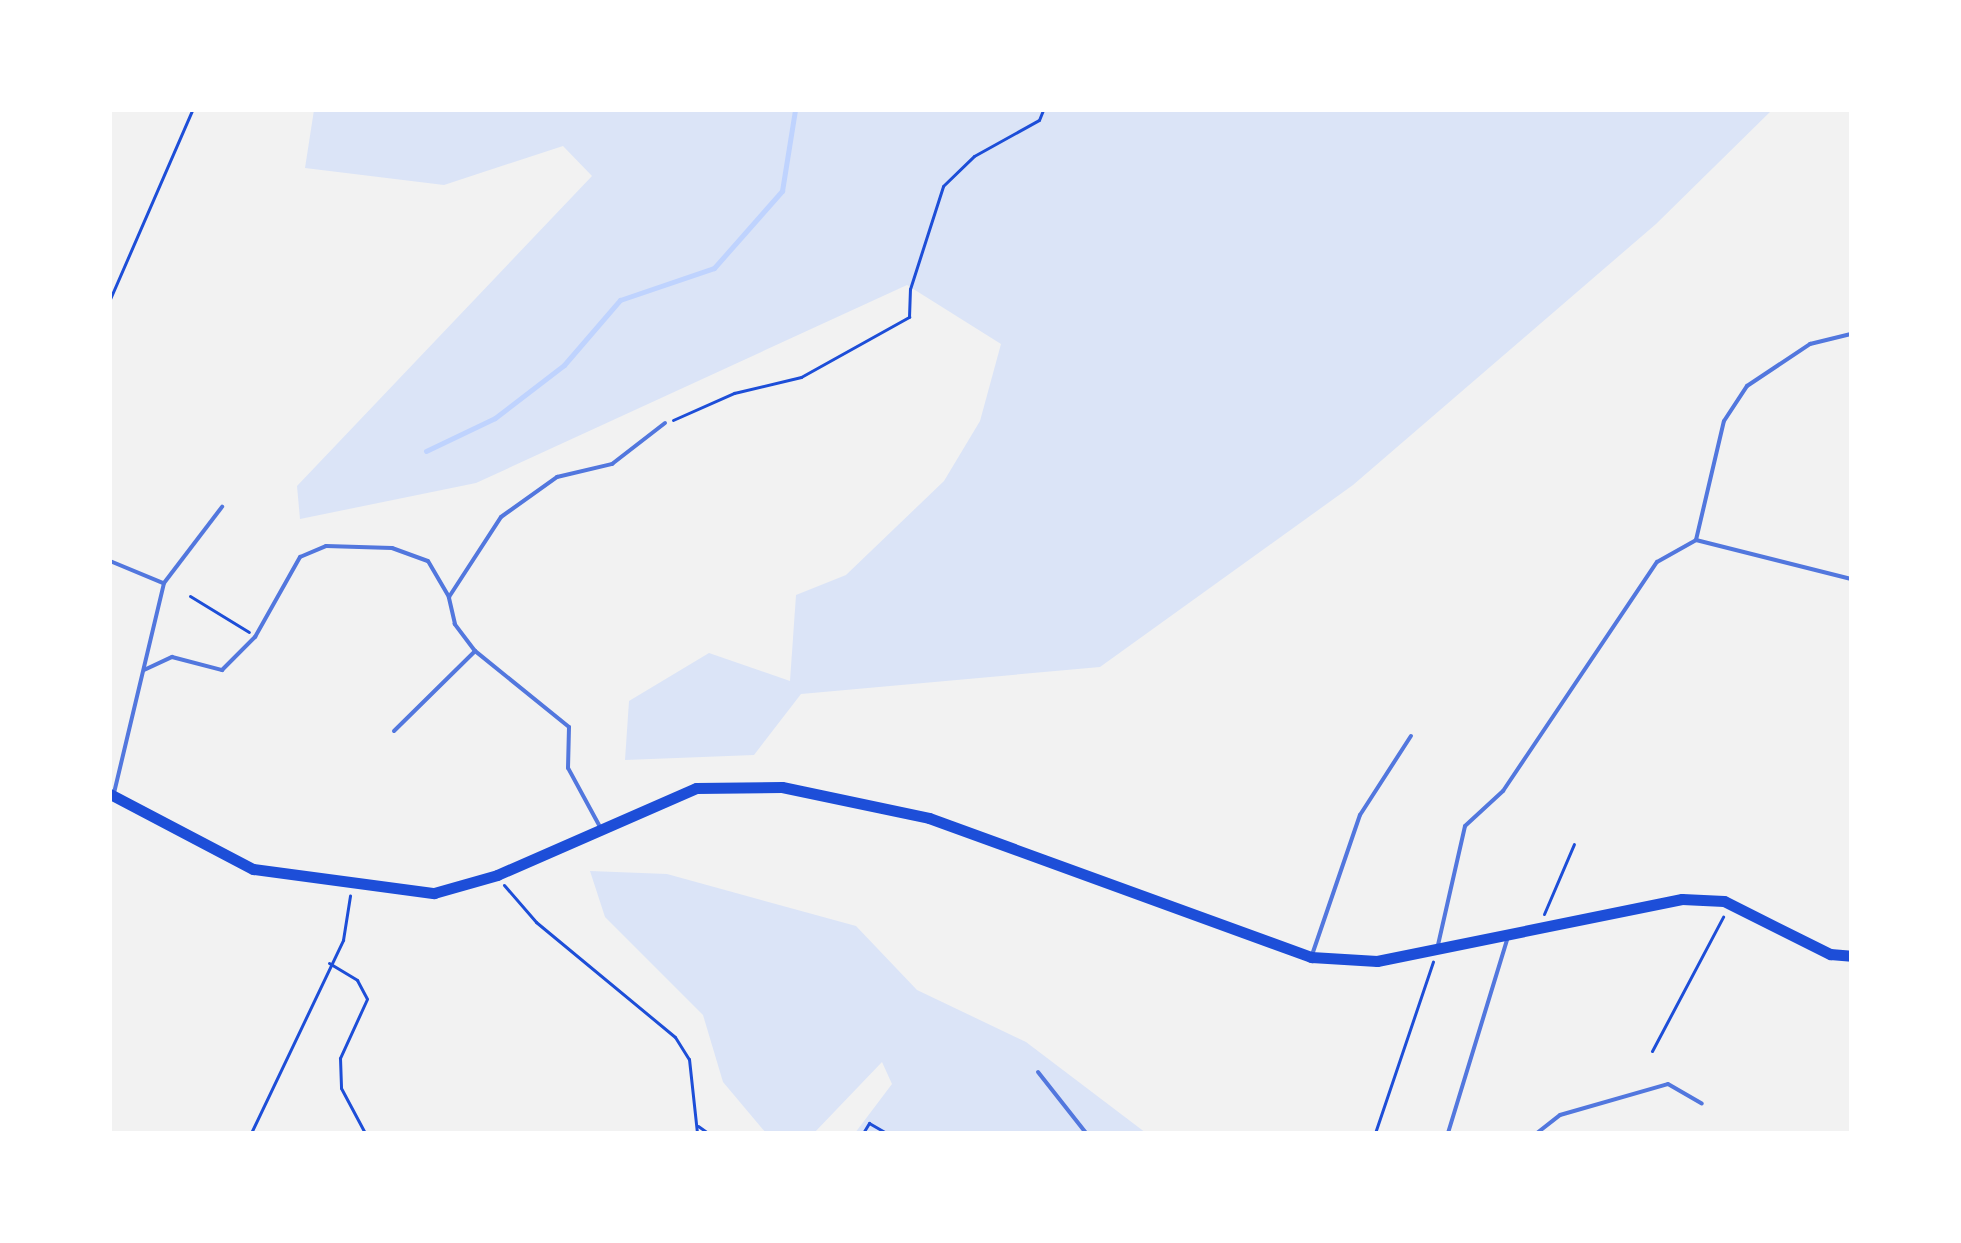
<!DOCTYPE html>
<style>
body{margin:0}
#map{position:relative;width:1961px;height:1243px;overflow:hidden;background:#f2f2f2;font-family:"Sofia Sans Condensed",sans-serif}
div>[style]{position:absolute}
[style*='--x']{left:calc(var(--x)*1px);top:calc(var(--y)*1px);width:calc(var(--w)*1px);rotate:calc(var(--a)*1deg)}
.green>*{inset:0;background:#dbe4f7}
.stream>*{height:5px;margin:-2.5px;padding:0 2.5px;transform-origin:2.5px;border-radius:2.5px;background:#bfd3fe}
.path>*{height:3px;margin:-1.5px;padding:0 1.5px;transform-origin:1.5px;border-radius:1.5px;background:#1d4ed8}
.service>*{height:4px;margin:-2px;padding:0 2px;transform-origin:2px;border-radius:2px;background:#5277de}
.secondary>*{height:11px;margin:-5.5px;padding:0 5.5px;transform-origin:5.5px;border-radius:5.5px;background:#1d4ed8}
span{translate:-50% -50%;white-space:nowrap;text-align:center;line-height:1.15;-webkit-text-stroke:6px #fff;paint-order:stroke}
.frame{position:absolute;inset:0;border:112px solid #fff;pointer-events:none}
</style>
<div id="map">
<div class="green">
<i style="clip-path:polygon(314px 110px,1772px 110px,1656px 224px,1353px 485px,1100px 667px,801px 694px,754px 755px,625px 760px,629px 701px,709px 653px,790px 681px,796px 595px,846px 575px,944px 481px,980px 421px,1001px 344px,907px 285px,476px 483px,300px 519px,297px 486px,592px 176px,563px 146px,444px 185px,305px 168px)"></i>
<i style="clip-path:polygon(590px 871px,667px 874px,856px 926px,917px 990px,1026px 1042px,1146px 1133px,855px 1133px,892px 1084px,882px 1062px,814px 1133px,766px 1133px,723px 1082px,703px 1015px,605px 917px)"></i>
</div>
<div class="stream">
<i style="--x:426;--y:451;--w:76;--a:-25.6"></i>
<i style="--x:495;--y:418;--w:87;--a:-37.5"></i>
<i style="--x:564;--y:365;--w:86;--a:-49.3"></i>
<i style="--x:620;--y:300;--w:99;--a:-18.8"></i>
<i style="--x:714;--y:268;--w:103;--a:-48.6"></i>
<i style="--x:782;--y:191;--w:82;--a:-80.9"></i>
</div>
<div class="path">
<i style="--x:110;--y:299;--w:206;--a:-66.5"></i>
<i style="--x:673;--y:420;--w:67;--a:-23.9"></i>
<i style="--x:734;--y:393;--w:69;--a:-13.4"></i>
<i style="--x:801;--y:377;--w:124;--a:-29.1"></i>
<i style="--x:909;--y:317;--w:28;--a:-88"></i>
<i style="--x:910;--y:289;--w:108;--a:-72.2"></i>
<i style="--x:943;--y:186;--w:43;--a:-44.1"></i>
<i style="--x:974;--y:156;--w:74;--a:-29"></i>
<i style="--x:1039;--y:120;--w:11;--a:-68"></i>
<i style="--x:190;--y:596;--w:69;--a:31.4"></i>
<i style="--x:504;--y:885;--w:49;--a:49.1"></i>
<i style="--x:536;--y:922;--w:180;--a:39.6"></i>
<i style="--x:675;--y:1037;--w:26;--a:58"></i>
<i style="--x:689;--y:1059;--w:74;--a:83.8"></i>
<i style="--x:1544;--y:914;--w:76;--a:-66.8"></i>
<i style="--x:329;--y:963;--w:33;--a:31"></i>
<i style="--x:357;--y:980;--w:21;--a:62"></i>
<i style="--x:367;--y:999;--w:65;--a:114.6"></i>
<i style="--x:340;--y:1058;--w:30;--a:88"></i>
<i style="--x:341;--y:1088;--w:51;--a:61.9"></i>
<i style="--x:1652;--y:1051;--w:152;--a:-62.1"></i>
<i style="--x:698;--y:1126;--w:12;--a:35"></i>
<i style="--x:251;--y:1133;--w:214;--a:-64.5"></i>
<i style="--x:343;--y:940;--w:45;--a:-81"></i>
<i style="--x:863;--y:1133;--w:12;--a:-59"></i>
<i style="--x:869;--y:1123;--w:20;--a:30"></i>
<i style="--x:1375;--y:1133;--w:181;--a:-71.3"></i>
</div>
<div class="service">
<i style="--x:1696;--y:540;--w:122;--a:-76.8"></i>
<i style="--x:1724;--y:421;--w:42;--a:-56.7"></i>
<i style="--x:1747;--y:386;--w:76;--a:-33.7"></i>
<i style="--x:1810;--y:344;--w:42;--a:-13.7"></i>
<i style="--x:110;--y:561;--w:57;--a:22.5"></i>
<i style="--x:144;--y:670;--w:31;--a:-25"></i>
<i style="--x:172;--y:657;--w:52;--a:14.6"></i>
<i style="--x:222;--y:670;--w:47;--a:-45"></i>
<i style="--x:255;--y:637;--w:92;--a:-60.6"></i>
<i style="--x:300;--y:557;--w:28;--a:-23"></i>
<i style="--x:326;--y:546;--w:66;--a:1.7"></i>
<i style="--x:392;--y:548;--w:38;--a:20"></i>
<i style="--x:428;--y:561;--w:42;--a:59.7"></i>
<i style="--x:394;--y:731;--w:114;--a:-44.6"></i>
<i style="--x:114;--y:793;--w:216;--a:-76.6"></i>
<i style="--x:164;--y:583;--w:96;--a:-52.7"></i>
<i style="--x:599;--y:825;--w:65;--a:-118.5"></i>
<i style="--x:568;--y:768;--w:41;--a:-88.6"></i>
<i style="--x:569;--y:727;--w:121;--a:-141"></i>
<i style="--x:475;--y:651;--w:34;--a:-127"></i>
<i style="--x:455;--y:624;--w:28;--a:-103"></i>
<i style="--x:449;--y:597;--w:95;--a:-57"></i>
<i style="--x:501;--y:517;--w:69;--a:-35.5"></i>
<i style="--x:557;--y:477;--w:57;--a:-13.3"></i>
<i style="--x:612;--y:464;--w:67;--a:-37.7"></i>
<i style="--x:1438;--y:945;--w:122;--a:-77.2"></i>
<i style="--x:1465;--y:826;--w:52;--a:-42.6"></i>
<i style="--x:1503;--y:791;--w:276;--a:-56.1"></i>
<i style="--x:1657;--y:562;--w:45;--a:-29.4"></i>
<i style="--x:1696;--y:540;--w:160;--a:14.1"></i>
<i style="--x:1312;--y:955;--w:148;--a:-71.1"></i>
<i style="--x:1360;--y:815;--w:94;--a:-57.2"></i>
<i style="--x:1038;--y:1072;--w:78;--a:51.8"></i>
<i style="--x:1448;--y:1133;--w:205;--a:-73"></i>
<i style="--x:1537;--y:1133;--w:29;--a:-38"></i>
<i style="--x:1560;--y:1115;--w:112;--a:-16"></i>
<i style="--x:1668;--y:1084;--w:39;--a:30"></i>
</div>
<div class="secondary">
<i style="--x:110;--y:794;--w:161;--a:27.7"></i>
<i style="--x:253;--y:869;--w:183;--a:7.6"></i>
<i style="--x:434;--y:893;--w:66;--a:-15.9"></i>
<i style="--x:497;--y:875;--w:217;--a:-23.6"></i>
<i style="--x:696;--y:788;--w:86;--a:-0.7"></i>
<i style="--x:782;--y:787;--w:150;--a:11.9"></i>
<i style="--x:929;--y:818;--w:407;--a:20"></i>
<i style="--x:1311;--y:957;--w:66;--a:3.5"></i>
<i style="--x:1377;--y:961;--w:311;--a:-11.5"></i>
<i style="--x:1682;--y:899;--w:42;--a:2.7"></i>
<i style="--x:1724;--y:901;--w:119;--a:26.6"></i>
<i style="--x:1830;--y:954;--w:21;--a:5"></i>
</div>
<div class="frame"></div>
</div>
